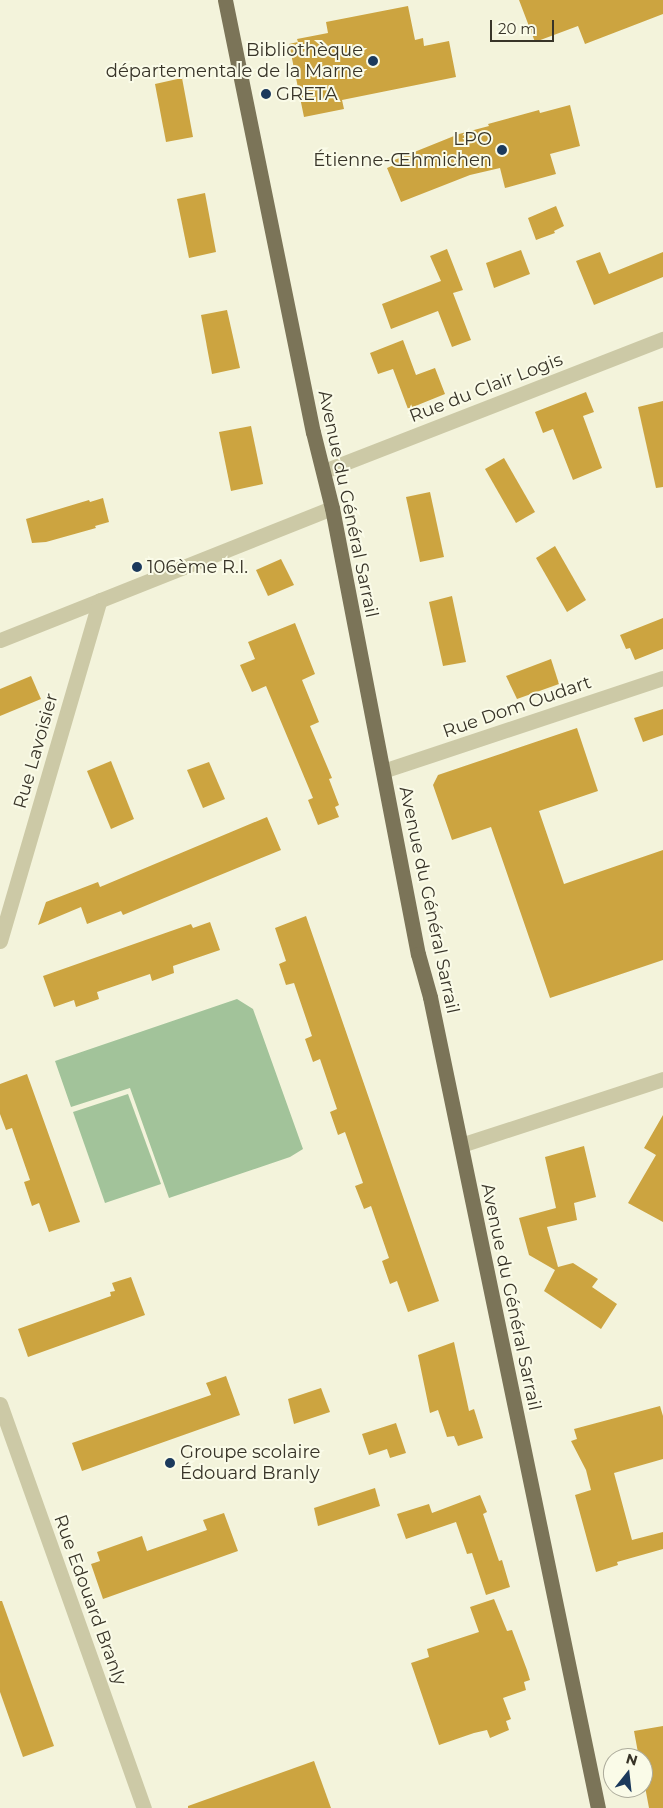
<!DOCTYPE html>
<meta charset="utf-8">
<style>
body{margin:0}
#map{position:relative;width:663px;height:1808px;overflow:hidden;background:#f3f3db;font-family:Montserrat,sans-serif}
div>[style]{position:absolute}
[style*='--x']{left:calc(var(--x)*1px);top:calc(var(--y)*1px);width:calc(var(--w)*1px);rotate:calc(var(--a)*1deg)}
.green>*{inset:0;background:#a2c39a}
.building>*{inset:0;background:#cca440}
.minor>*{height:15px;margin:-7.5px;padding:0 7.5px;transform-origin:7.5px;border-radius:7.5px;background:#ccc9a6}
.major>*{height:15px;margin:-7.5px;padding:0 7.5px;transform-origin:7.5px;border-radius:7.5px;background:#7b7458}
.dots>*{width:14px;height:14px;translate:-50% -50%;box-sizing:border-box;border:2px solid #fafbe8;border-radius:50%}
span{translate:-50% -50%;white-space:nowrap;text-align:center;line-height:1.15;-webkit-text-stroke:4px #fafbe8;paint-order:stroke}
.poi-label{font-size:18px;color:#383428}
.right{translate:-100% -50%;text-align:right}
.left{translate:0 -50%;text-align:left}
.street-label{font-size:18px;color:#383428}
.north{position:absolute;left:603px;top:1748px;width:50px;height:50px;box-sizing:border-box;background:#fafbe8;border:1px solid #acab9b;border-radius:50%;rotate:16deg;font-size:14px;font-weight:700;line-height:20px;text-align:center;color:#383428}
.north::after{content:'';display:block;margin:auto;width:18px;height:22px;background:#1b395c;clip-path:polygon(50% 0,100% 100%,50% 72%,0 100%)}
.scale{position:absolute;left:490px;top:20px;width:64px;height:22px;box-sizing:border-box;border:2px solid #383428;border-top:0;padding-left:6px;font-size:15px;line-height:18px;white-space:nowrap;color:#383428;-webkit-text-stroke:4px #fafbe8;paint-order:stroke}
</style>
<div id="map">
<div class="green">
<i style="clip-path:polygon(237px 999px,253px 1009px,303px 1149px,290px 1157px,169px 1198px,130px 1088px,71px 1107px,55px 1061px)"></i>
<i style="clip-path:polygon(128px 1094px,161px 1184px,105px 1203px,73px 1112px)"></i>
</div>
<div class="building">
<i style="clip-path:polygon(519px 0,663px 0,663px 14px,585px 44px,578px 26px,535px 42px)"></i>
<i style="clip-path:polygon(408px 6px,415px 40px,423px 38px,424px 46px,449px 41px,456px 77px,342px 100px,344px 109px,304px 117px,289px 44px,298px 42px,297px 39px,328px 33px,326px 22px)"></i>
<i style="clip-path:polygon(182px 78px,193px 137px,166px 142px,155px 84px)"></i>
<i style="clip-path:polygon(570px 105px,580px 146px,550px 154px,556px 174px,505px 188px,500px 168px,470px 175px,401px 202px,387px 168px,394px 165px,392px 161px,459px 134px,489px 126px,488px 124px,539px 110px,540px 113px)"></i>
<i style="clip-path:polygon(205px 193px,216px 252px,189px 258px,177px 199px)"></i>
<i style="clip-path:polygon(556px 206px,564px 226px,554px 231px,555px 233px,536px 240px,528px 218px)"></i>
<i style="clip-path:polygon(447px 249px,463px 290px,453px 293px,471px 340px,452px 347px,438px 311px,391px 329px,382px 304px,441px 281px,430px 256px)"></i>
<i style="clip-path:polygon(521px 250px,530px 274px,494px 288px,486px 263px)"></i>
<i style="clip-path:polygon(600px 252px,609px 274px,663px 252px,663px 277px,594px 305px,576px 261px)"></i>
<i style="clip-path:polygon(227px 310px,240px 368px,212px 374px,201px 315px)"></i>
<i style="clip-path:polygon(403px 340px,416px 375px,435px 368px,445px 394px,408px 409px,393px 369px,378px 374px,370px 353px)"></i>
<i style="clip-path:polygon(586px 392px,594px 412px,583px 416px,602px 468px,573px 480px,553px 429px,543px 433px,535px 412px)"></i>
<i style="clip-path:polygon(663px 401px,663px 487px,656px 488px,638px 407px)"></i>
<i style="clip-path:polygon(251px 426px,263px 484px,231px 491px,219px 432px)"></i>
<i style="clip-path:polygon(504px 458px,535px 512px,516px 523px,485px 469px)"></i>
<i style="clip-path:polygon(430px 492px,444px 557px,420px 562px,406px 497px)"></i>
<i style="clip-path:polygon(103px 498px,109px 522px,95px 526px,96px 528px,46px 542px,32px 543px,26px 519px,89px 500px,90px 502px)"></i>
<i style="clip-path:polygon(555px 546px,586px 600px,567px 612px,536px 558px)"></i>
<i style="clip-path:polygon(281px 559px,294px 585px,268px 596px,256px 570px)"></i>
<i style="clip-path:polygon(452px 596px,466px 662px,443px 666px,429px 602px)"></i>
<i style="clip-path:polygon(663px 618px,663px 649px,635px 660px,630px 648px,626px 649px,620px 635px)"></i>
<i style="clip-path:polygon(295px 623px,315px 674px,302px 680px,319px 722px,310px 726px,332px 778px,329px 779px,339px 805px,335px 807px,339px 817px,318px 825px,308px 800px,313px 798px,266px 686px,252px 692px,240px 665px,255px 659px,248px 642px)"></i>
<i style="clip-path:polygon(551px 659px,559px 684px,517px 699px,506px 676px)"></i>
<i style="clip-path:polygon(31px 676px,41px 699px,0 716px,0 689px)"></i>
<i style="clip-path:polygon(663px 709px,663px 735px,643px 742px,634px 718px)"></i>
<i style="clip-path:polygon(577px 728px,598px 791px,539px 811px,564px 884px,663px 850px,663px 960px,550px 998px,491px 827px,452px 840px,433px 785px,438px 775px)"></i>
<i style="clip-path:polygon(111px 761px,134px 819px,111px 829px,87px 771px)"></i>
<i style="clip-path:polygon(209px 762px,225px 799px,203px 808px,187px 770px)"></i>
<i style="clip-path:polygon(267px 817px,281px 850px,123px 915px,121px 911px,87px 924px,81px 907px,38px 925px,46px 902px,98px 882px,100px 887px)"></i>
<i style="clip-path:polygon(306px 916px,439px 1301px,408px 1312px,397px 1281px,390px 1284px,382px 1261px,389px 1258px,371px 1206px,364px 1209px,355px 1186px,363px 1183px,345px 1132px,338px 1135px,330px 1112px,337px 1109px,320px 1059px,313px 1062px,305px 1039px,312px 1036px,294px 983px,286px 985px,279px 964px,286px 961px,275px 928px)"></i>
<i style="clip-path:polygon(210px 922px,220px 950px,173px 966px,174px 973px,152px 981px,150px 974px,97px 992px,99px 999px,76px 1007px,74px 1000px,54px 1007px,43px 976px,191px 924px,193px 928px)"></i>
<i style="clip-path:polygon(27px 1074px,80px 1222px,49px 1232px,39px 1203px,32px 1206px,24px 1182px,30px 1180px,12px 1128px,6px 1130px,0 1114px,0 1084px)"></i>
<i style="clip-path:polygon(663px 1115px,663px 1222px,628px 1203px,656px 1155px,644px 1148px)"></i>
<i style="clip-path:polygon(584px 1146px,596px 1197px,574px 1203px,577px 1220px,547px 1227px,558px 1267px,573px 1263px,598px 1279px,592px 1287px,617px 1304px,601px 1329px,544px 1291px,555px 1270px,529px 1255px,519px 1218px,556px 1208px,545px 1157px)"></i>
<i style="clip-path:polygon(131px 1277px,145px 1315px,28px 1357px,18px 1329px,111px 1296px,110px 1292px,115px 1291px,112px 1283px)"></i>
<i style="clip-path:polygon(454px 1342px,469px 1411px,474px 1409px,483px 1438px,458px 1446px,454px 1436px,447px 1437px,438px 1410px,430px 1413px,418px 1355px)"></i>
<i style="clip-path:polygon(226px 1376px,240px 1415px,82px 1471px,72px 1443px,211px 1395px,206px 1383px)"></i>
<i style="clip-path:polygon(321px 1388px,330px 1412px,294px 1424px,288px 1399px)"></i>
<i style="clip-path:polygon(660px 1406px,663px 1416px,663px 1459px,614px 1473px,632px 1540px,663px 1532px,663px 1549px,617px 1562px,618px 1565px,615px 1566px,596px 1572px,575px 1495px,591px 1490px,586px 1470px,571px 1441px,577px 1439px,574px 1429px)"></i>
<i style="clip-path:polygon(396px 1423px,406px 1453px,390px 1458px,387px 1449px,369px 1455px,362px 1434px)"></i>
<i style="clip-path:polygon(375px 1488px,380px 1506px,318px 1526px,314px 1508px)"></i>
<i style="clip-path:polygon(480px 1495px,487px 1512px,483px 1514px,499px 1561px,502px 1560px,510px 1587px,486px 1595px,472px 1553px,467px 1554px,456px 1522px,406px 1539px,397px 1514px,429px 1504px,432px 1513px)"></i>
<i style="clip-path:polygon(224px 1513px,238px 1551px,103px 1599px,91px 1564px,100px 1561px,97px 1552px,142px 1536px,147px 1551px,207px 1530px,203px 1520px)"></i>
<i style="clip-path:polygon(494px 1599px,507px 1631px,512px 1630px,527px 1670px,530px 1680px,524px 1682px,526px 1690px,503px 1698px,511px 1719px,506px 1721px,509px 1730px,490px 1738px,487px 1730px,474px 1733px,439px 1745px,411px 1663px,429px 1657px,427px 1649px,479px 1632px,470px 1607px)"></i>
<i style="clip-path:polygon(0 1601px,2px 1601px,54px 1746px,23px 1757px,0 1692px)"></i>
<i style="clip-path:polygon(663px 1726px,663px 1808px,649px 1808px,643px 1776px,643px 1758px,639px 1758px,634px 1731px)"></i>
<i style="clip-path:polygon(314px 1761px,331px 1808px,188px 1808px,188px 1806px)"></i>
</div>
<div class="minor">
<i style="--x:324;--y:471;--w:364;--a:-21.3"></i>
<i style="--x:0;--y:640;--w:357;--a:-21.7"></i>
<i style="--x:383;--y:771;--w:295;--a:-18.4"></i>
<i style="--x:0;--y:941;--w:355;--a:-73.7"></i>
<i style="--x:461;--y:1145;--w:213;--a:-18.1"></i>
<i style="--x:0;--y:1404;--w:429;--a:70.4"></i>
</div>
<div class="major">
<i style="--x:225;--y:0;--w:441;--a:78.5"></i>
<i style="--x:313;--y:432;--w:78;--a:76"></i>
<i style="--x:332;--y:508;--w:454;--a:79.1"></i>
<i style="--x:418;--y:954;--w:45;--a:74.4"></i>
<i style="--x:430;--y:997;--w:828;--a:78.3"></i>
</div>
<div class="dots">
<i style="left:373px;top:61px;background:#1b395c"></i>
<i style="left:266px;top:94px;background:#1b395c"></i>
<i style="left:502px;top:150px;background:#1b395c"></i>
<i style="left:137px;top:567px;background:#1b395c"></i>
<i style="left:170px;top:1463px;background:#1b395c"></i>
</div>
<div class="poi-label">
<span class="right" style="left:363px;top:61px">Bibliothèque<br>départementale de la Marne</span>
<span class="left" style="left:276px;top:94px">GRETA</span>
<span class="right" style="left:492px;top:150px">LPO<br>Étienne-Œhmichen</span>
<span class="left" style="left:147px;top:567px">106ème R.I.</span>
<span class="left" style="left:180px;top:1463px">Groupe scolaire<br>Édouard Branly</span>
</div>
<div class="street-label">
<span style="left:486px;top:388px;rotate:-21deg">Rue du Clair Logis</span>
<span style="left:348px;top:504px;rotate:78deg">Avenue du Général Sarrail</span>
<span style="left:517px;top:707px;rotate:-19deg">Rue Dom Oudart</span>
<span style="left:36px;top:751px;rotate:-74deg">Rue Lavoisier</span>
<span style="left:429px;top:900px;rotate:78deg">Avenue du Général Sarrail</span>
<span style="left:511px;top:1297px;rotate:78deg">Avenue du Général Sarrail</span>
<span style="left:90px;top:1600px;rotate:70deg">Rue Edouard Branly</span>
</div>
<div class="north">N</div>
<div class="scale">20 m</div>
</div>
